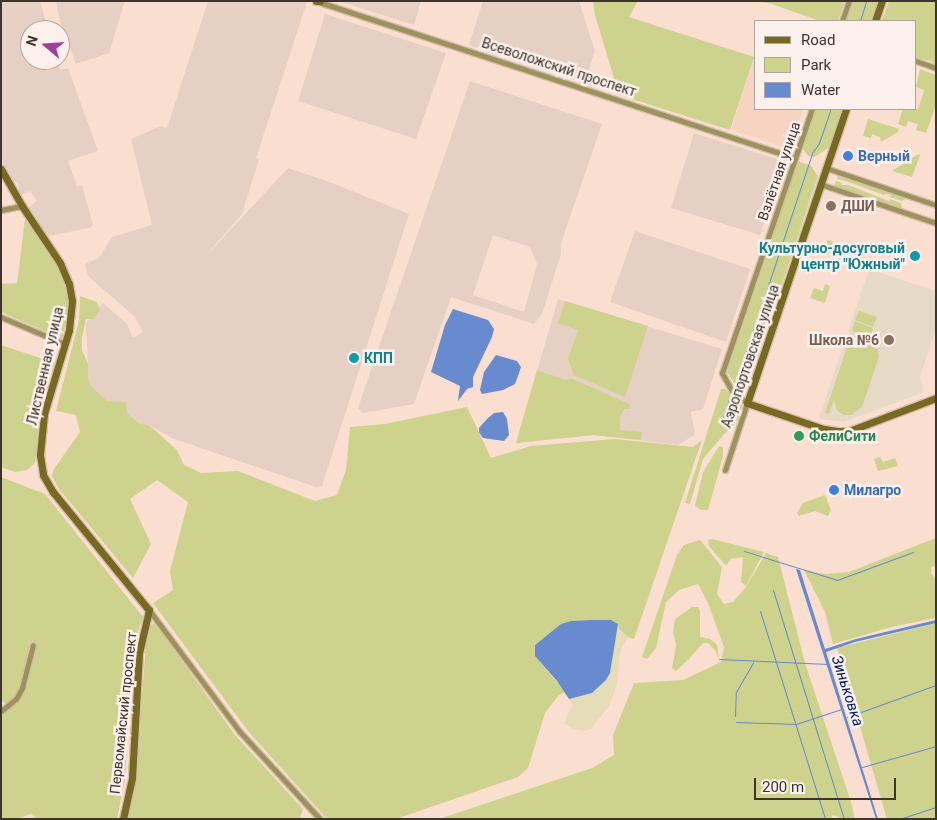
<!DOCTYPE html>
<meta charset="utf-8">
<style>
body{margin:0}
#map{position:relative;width:937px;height:820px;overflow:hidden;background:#fadfd1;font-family:Roboto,sans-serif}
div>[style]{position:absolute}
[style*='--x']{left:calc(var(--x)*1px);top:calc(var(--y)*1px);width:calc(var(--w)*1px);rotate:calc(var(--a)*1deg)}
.built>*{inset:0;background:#f7d4c2}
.industrial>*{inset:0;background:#e6d0c4}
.education>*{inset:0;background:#e6dac6}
.green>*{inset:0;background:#cdd28c}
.sand>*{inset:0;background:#e6dcb7}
.water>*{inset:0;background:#678bce}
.stream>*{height:1px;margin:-0.5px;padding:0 0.5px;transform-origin:0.5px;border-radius:0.5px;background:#678bce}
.roads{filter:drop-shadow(1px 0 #d4bdb0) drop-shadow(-1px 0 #d4bdb0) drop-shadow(0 1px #d4bdb0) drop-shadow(0 -1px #d4bdb0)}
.street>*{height:5px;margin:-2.5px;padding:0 2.5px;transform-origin:2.5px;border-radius:2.5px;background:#9e925b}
.secondary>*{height:7px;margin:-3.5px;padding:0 3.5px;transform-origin:3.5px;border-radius:3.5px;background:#786921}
.dots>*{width:14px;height:14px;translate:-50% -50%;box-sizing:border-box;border:2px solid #fbf0eb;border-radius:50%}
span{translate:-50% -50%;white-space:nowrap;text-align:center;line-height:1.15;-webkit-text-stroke:5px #fbf0eb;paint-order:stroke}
.street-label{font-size:14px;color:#3e342e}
.shop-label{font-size:14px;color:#366cbe;font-weight:700}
.left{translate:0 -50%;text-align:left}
.education-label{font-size:14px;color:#785e54;font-weight:700}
.right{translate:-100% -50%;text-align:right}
.culture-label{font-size:14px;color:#0d838f;font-weight:700}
.leisure-label{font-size:14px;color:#27864d;font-weight:700}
.water-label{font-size:15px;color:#00206d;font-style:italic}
.frame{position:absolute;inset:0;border:2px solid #3e342e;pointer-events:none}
.legend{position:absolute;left:754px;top:20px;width:162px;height:90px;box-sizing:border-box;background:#fbf0eb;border:1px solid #afa59f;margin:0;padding:6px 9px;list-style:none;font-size:15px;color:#3e342e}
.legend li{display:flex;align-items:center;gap:10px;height:25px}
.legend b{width:25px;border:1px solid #afa59f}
.north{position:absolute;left:20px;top:20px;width:50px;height:50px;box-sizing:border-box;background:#fbf0eb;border:1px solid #afa59f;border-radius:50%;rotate:288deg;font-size:14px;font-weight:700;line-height:20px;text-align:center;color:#3e342e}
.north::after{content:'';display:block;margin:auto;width:18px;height:22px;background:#a13ca1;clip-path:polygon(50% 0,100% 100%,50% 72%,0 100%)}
.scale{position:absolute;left:754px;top:778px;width:142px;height:22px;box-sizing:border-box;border:2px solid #3e342e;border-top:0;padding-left:6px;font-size:15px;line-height:18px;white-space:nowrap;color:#3e342e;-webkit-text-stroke:4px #fbf0eb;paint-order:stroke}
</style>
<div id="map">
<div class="built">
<i style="clip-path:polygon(754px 57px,756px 109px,804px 109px,787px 148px,731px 130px)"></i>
</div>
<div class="industrial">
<i style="clip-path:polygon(1px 1px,40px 1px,48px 30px,30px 30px,30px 60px,57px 60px,60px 70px,68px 68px,98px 151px,68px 161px,77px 186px,82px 185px,93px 225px,90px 228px,48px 236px,43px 234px,27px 209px,37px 201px,30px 191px,20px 196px,18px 183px,10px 179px,1px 157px)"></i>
<i style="clip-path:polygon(56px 1px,125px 1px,109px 53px,76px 64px,60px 21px)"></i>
<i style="clip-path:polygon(208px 1px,307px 2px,256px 158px,259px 159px,242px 214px,203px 259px,288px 168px,327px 181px,409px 214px,322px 486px,316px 487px,174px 439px,150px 426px,138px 423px,127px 413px,126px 402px,107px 401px,89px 384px,86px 323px,103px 303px,127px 324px,133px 338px,143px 332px,135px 317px,88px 276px,85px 264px,99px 258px,112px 237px,152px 225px,131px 139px,161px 126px,167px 128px)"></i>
<i style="clip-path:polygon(338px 1px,421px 1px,414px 25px)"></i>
<i style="clip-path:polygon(483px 1px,579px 1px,595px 51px,584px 83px,469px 45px)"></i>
<i style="clip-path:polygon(325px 14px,446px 53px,416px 139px,298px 101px)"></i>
<i style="clip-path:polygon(evenodd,470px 81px,602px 124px,561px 243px,561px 254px,542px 314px,534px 324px,451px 297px,414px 404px,363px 413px,358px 408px,470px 81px,493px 235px,530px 247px,537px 264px,524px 312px,473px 295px,493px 235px)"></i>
<i style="clip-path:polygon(694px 133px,783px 161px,760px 235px,671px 208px)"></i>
<i style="clip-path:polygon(635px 231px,750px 269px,726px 342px,610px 302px)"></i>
<i style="clip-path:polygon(558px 299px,722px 349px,703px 409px,691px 412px,695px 435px,678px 445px,594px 435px,516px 443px)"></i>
</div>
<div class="education">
<i style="clip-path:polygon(869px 269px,936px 291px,936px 329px,920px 377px,923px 388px,922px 393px,844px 422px,819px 419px)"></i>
</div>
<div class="green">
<i style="clip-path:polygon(593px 1px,638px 1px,629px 17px,754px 57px,730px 130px,619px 95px,595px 15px)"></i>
<i style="clip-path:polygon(754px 1px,845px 1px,838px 21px,820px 21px,772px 4px)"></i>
<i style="clip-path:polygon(852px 1px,878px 1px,871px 21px,845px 21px)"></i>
<i style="clip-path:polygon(889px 1px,936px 1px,936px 65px,931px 61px,916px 58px,916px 21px,882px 21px)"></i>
<i style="clip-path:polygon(920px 69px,936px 75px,936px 105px,926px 133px,916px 130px,918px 124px,908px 121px,906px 127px,898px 124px,903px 109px,918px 109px,924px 90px,916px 87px)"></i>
<i style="clip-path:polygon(815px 109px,842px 109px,830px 147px,814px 157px,808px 156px,802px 147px)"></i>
<i style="clip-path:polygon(868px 119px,899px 129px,898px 132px,881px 142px,880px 137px,872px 134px,871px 138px,863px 136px)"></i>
<i style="clip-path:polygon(918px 154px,920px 155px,912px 177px,892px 171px)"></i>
<i style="clip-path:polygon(798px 161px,811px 166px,818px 176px,759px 353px,750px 374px,746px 391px,739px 391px,727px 372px)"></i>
<i style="clip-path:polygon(838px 175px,905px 197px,904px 200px,902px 201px,890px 197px,891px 195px,885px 194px,884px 195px,843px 180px,837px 179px)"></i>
<i style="clip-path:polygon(836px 181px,842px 183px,841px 185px,848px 185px,889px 201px,890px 199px,901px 203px,902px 209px,834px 186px)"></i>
<i style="clip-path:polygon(25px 219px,55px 262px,68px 294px,68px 313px,62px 339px,1px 312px,1px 284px,17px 283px)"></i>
<i style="clip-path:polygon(828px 240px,846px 246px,842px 257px,824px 251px)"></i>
<i style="clip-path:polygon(825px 284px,830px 286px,825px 303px,810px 298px,814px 288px,823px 291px)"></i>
<i style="clip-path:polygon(80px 296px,97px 302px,100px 310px,94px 319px,86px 319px,82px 337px,82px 350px,88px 364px,89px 384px,107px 401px,126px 402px,127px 413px,138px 423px,150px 426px,177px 450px,184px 465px,201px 473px,238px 471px,315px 501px,337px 495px,346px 470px,350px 427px,385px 424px,467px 407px,491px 458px,531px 446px,615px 439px,693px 447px,702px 440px,634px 639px,628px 637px,619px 629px,618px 624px,611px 620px,571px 621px,561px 624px,535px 645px,535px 656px,565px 692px,558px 696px,545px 713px,528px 768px,518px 777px,396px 819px,327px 819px,248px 731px,153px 603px,173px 590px,170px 571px,188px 502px,157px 480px,130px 499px,151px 544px,133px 578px,59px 489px,52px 476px,54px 469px,80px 432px,76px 415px,56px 411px,79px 320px)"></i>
<i style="clip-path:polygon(565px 301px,648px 326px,625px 397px,574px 375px,568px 359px,578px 330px,558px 323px)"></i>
<i style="clip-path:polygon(859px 311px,877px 317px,873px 327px,855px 320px)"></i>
<i style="clip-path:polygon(855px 321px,873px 328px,870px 337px,852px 331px)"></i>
<i style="clip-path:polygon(851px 335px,855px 336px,852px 346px,856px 342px,869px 341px,878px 350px,879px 357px,862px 407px,851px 415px,844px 415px,837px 411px,834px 400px,829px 414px,825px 413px)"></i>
<i style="clip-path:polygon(1px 345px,55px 363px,44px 399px,35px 463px,27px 470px,15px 472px,1px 467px)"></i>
<i style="clip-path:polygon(537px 370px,566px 380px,570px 378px,630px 404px,629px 409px,624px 409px,620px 418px,620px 430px,642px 432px,641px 440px,594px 435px,516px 443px)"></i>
<i style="clip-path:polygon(721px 389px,725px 389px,742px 405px,741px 414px,732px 428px,725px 433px,703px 459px,690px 504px,685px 503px)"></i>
<i style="clip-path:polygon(719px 446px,723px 447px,723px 456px,708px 510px,701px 510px,695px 506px,703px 472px)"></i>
<i style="clip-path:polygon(880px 457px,883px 462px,895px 458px,898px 466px,878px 471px,874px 459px)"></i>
<i style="clip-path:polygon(1px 477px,45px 494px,143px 617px,133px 647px,125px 780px,117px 819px,37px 819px,31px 814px,17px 819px,1px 819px,1px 717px,10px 708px,1px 700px)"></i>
<i style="clip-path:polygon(825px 495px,831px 510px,828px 516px,815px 511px,799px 516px,797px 513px,803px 503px)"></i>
<i style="clip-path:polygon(936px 538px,936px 567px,932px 566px,931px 573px,936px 579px,936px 618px,891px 627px,833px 644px,825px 612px,804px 570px,825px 574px,849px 572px)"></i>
<i style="clip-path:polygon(712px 539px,764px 552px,746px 586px,741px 582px,743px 557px,731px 559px,726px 566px,709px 546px,708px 540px)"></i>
<i style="clip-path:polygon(700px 540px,722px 567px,717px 594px,724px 604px,733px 602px,746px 587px,766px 553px,778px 557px,805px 663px,851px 802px,855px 819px,842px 819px,833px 815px,831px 819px,439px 819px,592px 768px,614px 755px,613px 735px,634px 683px,683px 680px,721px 662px,724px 647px,708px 603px,698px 584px,679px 590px,666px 602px,656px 648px,647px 659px,642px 657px,677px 555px,684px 545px)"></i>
<i style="clip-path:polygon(692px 607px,698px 607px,700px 611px,700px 637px,710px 639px,717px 645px,719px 659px,715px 650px,708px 643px,703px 643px,689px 659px,676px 671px,672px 668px,676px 645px,673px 632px,675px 619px)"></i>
<i style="clip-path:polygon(155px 623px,235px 735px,303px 809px,300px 819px,127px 819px,136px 778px,146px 643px,149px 626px)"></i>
<i style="clip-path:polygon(936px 623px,936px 819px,887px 819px,837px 648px)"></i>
</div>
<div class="sand">
<i style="clip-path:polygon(619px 629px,628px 637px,620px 651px,617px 685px,609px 706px,591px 729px,584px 731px,573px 729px,564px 723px,572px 705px,569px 699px,592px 693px,606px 680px,610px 673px,615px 634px)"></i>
</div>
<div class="water">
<i style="clip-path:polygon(453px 309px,488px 320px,494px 329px,492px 337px,473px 377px,473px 387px,467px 389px,458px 401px,460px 386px,431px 372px,445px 325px)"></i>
<i style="clip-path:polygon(496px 355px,517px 361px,521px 367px,518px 376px,515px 384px,503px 390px,482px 394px,480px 390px,484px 372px)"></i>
<i style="clip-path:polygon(503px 412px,507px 419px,509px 435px,504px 441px,483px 438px,479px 432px,479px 428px,488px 418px,494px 413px)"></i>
<i style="clip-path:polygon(796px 569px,800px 570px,825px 649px,856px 639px,936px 620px,936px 623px,855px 642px,826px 652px,878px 819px,876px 819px)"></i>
<i style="clip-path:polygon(592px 620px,611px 620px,618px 624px,610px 673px,606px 680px,592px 693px,569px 699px,557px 681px,535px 656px,535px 645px,561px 624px,571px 621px)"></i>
</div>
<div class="stream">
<i style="--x:860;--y:21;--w:21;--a:-73"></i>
<i style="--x:737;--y:379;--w:238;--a:-71.6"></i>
<i style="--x:812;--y:153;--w:12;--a:-55"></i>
<i style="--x:819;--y:143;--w:36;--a:-71"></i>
<i style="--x:722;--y:421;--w:22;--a:-72"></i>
<i style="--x:744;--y:551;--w:97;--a:17.3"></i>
<i style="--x:837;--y:580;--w:81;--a:-20.2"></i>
<i style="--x:773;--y:590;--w:240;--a:72.8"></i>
<i style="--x:760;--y:611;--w:218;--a:72.6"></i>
<i style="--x:719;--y:659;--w:109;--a:2.6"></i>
<i style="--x:735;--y:716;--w:24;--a:-88"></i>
<i style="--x:736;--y:692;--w:34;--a:-60"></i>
<i style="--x:847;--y:717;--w:95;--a:-19.8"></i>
<i style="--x:736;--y:722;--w:60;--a:1.9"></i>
<i style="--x:796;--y:724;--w:47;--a:-18.4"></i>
<i style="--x:862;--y:767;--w:77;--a:-15.8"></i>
<i style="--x:899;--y:819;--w:39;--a:-18"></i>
</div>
<div class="roads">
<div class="street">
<i style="--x:319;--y:2;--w:501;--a:18.15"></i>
<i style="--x:842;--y:21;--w:21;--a:-71"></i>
<i style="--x:916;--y:61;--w:21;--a:19"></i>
<i style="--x:826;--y:168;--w:116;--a:18.6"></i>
<i style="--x:820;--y:184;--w:122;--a:18.6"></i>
<i style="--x:1;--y:210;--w:21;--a:-11"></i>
<i style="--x:1;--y:317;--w:69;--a:22.9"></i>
<i style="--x:725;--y:470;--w:71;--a:-71.8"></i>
<i style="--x:747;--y:403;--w:19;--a:-141"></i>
<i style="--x:732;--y:391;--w:21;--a:-119"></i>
<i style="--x:722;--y:373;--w:279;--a:-71.2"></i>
<i style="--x:149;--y:610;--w:152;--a:53.3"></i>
<i style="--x:240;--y:732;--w:118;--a:47.4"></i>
<i style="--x:1;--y:711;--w:19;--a:-39"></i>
<i style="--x:16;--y:699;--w:13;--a:-61"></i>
<i style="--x:22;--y:688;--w:44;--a:-75.7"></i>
</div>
<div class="secondary">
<i style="--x:316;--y:1;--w:4;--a:0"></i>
<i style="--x:875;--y:21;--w:21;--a:-71"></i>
<i style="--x:846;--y:109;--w:310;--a:108.6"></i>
<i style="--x:747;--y:403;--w:81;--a:18.7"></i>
<i style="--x:824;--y:429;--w:13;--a:9"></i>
<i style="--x:837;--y:431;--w:12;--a:0"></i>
<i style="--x:849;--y:431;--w:93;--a:-20.8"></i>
<i style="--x:1;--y:169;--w:43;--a:60.4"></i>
<i style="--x:22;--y:206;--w:69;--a:56.3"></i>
<i style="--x:60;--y:263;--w:23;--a:67"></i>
<i style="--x:69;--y:284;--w:17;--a:80"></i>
<i style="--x:72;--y:301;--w:29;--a:96"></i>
<i style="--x:69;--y:330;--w:88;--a:106.6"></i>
<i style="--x:44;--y:414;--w:41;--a:95.6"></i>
<i style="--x:40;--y:455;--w:20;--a:81"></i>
<i style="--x:43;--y:475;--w:20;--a:60"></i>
<i style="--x:53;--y:492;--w:152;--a:50.9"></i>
<i style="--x:149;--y:610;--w:44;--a:103.1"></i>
<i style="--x:139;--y:653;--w:125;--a:93.2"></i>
<i style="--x:132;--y:778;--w:42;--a:102.4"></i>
</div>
</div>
<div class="dots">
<i style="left:848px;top:156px;background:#3f7fe0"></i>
<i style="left:831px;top:206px;background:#8d6e63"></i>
<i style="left:915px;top:256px;background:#0f9aa8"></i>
<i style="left:889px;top:340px;background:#8d6e63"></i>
<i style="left:354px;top:358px;background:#0f9aa8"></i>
<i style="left:799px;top:436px;background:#2e9e5b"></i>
<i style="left:834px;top:490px;background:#3f7fe0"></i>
</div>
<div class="street-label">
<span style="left:559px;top:67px;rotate:18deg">Всеволожский проспект</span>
<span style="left:779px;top:171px;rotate:-71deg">Взлётная улица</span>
<span style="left:750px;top:356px;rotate:-71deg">Аэропортовская улица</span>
<span style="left:45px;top:366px;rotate:-77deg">Лиственная улица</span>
<span style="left:123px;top:713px;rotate:-84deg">Первомайский проспект</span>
</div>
<div class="shop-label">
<span class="left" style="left:858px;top:156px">Верный</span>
<span class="left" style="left:844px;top:490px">Милагро</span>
</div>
<div class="education-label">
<span class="left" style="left:841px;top:206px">ДШИ</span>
<span class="right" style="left:879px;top:340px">Школа №6</span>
</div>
<div class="culture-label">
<span class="right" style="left:905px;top:256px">Культурно-досуговый<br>центр "Южный"</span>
<span class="left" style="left:364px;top:358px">КПП</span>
</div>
<div class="leisure-label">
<span class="left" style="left:809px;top:436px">ФелиСити</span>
</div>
<div class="water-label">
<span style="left:847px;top:691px;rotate:72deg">Зиньковка</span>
</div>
<div class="frame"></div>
<ul class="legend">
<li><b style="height:6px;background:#786921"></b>Road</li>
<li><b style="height:14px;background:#cdd28c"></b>Park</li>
<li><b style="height:14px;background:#678bce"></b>Water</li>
</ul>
<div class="north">N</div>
<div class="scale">200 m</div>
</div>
